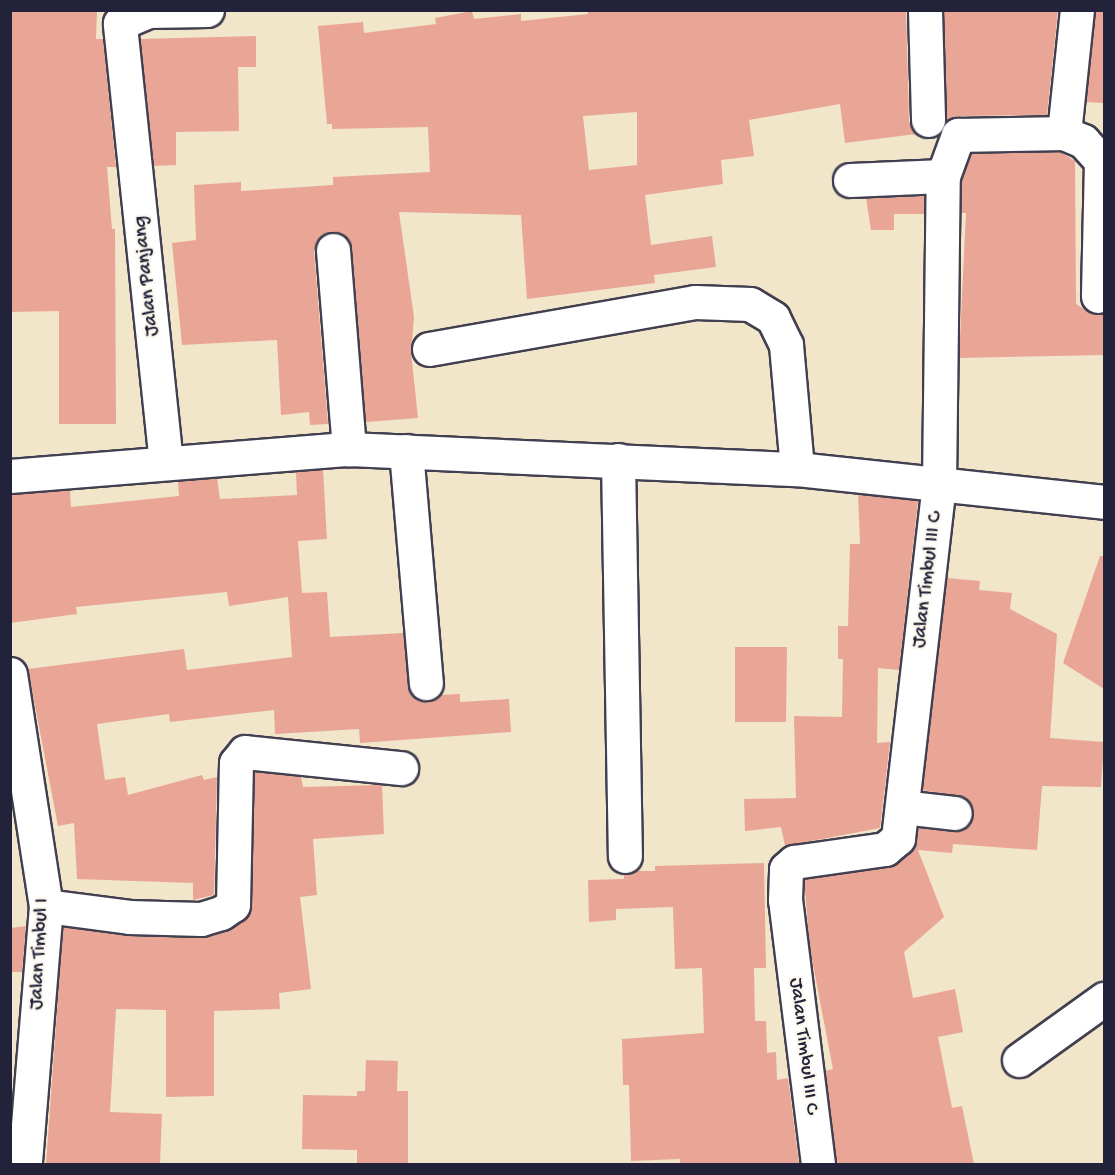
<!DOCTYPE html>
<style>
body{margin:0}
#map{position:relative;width:1115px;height:1175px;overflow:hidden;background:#f1e5ca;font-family:"Gochi Hand",sans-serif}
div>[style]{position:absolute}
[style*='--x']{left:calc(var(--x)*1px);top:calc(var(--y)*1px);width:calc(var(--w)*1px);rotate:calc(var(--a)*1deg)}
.building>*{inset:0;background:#e9a697}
.roads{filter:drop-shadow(2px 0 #413f50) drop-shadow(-2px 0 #413f50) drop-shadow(0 2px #413f50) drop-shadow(0 -2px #413f50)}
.street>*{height:33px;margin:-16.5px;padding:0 16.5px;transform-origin:16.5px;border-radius:16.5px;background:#fff}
span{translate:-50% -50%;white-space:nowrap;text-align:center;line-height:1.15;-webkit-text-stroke:4.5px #fbf7ec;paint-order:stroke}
.street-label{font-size:20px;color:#22223b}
.frame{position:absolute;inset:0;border:12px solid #22223b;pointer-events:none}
</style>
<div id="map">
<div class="building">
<i style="clip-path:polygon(10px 10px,97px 10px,96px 39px,103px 39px,116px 167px,107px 167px,112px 229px,115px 229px,116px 424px,59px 424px,59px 311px,10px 312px)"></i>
<i style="clip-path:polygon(evenodd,587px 10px,906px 10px,909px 121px,916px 134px,845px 143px,840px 104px,749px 120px,754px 156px,721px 160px,723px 184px,645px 195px,651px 245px,712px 236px,716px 267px,654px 275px,655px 283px,527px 299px,521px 215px,399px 212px,414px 317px,411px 352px,418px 418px,366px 422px,352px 248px,340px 233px,322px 235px,314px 251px,328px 424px,310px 425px,309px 412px,281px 415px,277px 340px,182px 345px,172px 243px,196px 240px,194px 185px,241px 182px,241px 191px,333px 185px,333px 177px,430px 172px,428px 127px,332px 129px,332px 124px,327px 124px,318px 26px,363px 22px,364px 33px,436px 24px,435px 18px,472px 11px,474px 19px,521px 14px,521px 21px,588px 14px,587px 10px,637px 112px,637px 165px,589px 170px,583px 116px,637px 112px)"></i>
<i style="clip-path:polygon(944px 10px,1058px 10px,1047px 115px,958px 116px,947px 120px)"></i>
<i style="clip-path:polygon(1095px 10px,1104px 10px,1104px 103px,1086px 102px)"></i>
<i style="clip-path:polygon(256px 36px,256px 67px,238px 67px,239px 131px,176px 132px,176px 165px,154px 166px,140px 39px)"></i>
<i style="clip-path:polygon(1060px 152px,1075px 161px,1076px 304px,1089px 312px,1104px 313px,1104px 355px,959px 358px,966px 213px,961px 213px,962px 179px,971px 154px)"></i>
<i style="clip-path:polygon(924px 196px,924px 214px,894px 214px,894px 230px,871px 230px,866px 198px)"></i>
<i style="clip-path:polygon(323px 470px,327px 539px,298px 541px,302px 593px,327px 592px,330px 637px,403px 633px,411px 694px,427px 702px,440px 695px,460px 694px,460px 702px,509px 699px,511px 732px,360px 743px,359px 729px,275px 734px,274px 710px,170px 722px,169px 714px,97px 724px,105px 780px,125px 777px,128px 795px,202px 775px,204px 780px,217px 777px,214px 895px,193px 900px,193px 883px,77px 879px,74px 823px,58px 826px,28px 669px,184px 649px,187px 670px,292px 657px,288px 597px,229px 606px,227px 592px,76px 607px,77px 614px,10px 623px,10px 495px,70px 490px,71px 507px,179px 496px,178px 481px,217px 478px,220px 499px,297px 495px,296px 472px)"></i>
<i style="clip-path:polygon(858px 494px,918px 501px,899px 670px,878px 668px,877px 743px,890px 742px,880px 828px,785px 846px,781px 827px,745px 831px,744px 799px,796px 798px,794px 716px,842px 717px,843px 659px,838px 659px,838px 626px,848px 626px,850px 544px,860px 544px)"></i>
<i style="clip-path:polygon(1100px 556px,1104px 556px,1104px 689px,1063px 663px)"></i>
<i style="clip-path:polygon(947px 578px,980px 581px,979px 590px,1012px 593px,1010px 609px,1057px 634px,1050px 738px,1104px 742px,1101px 787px,1042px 786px,1037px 850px,953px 844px,952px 853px,918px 850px,944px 917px,904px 952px,913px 998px,955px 989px,963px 1032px,938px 1037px,952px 1108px,962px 1106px,974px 1164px,836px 1164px,825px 1071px,833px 1069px,810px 949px,804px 879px,888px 867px,911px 852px,918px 828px,953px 832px,970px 824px,972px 806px,966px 798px,922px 790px)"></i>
<i style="clip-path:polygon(735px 647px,787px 647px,786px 722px,735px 722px)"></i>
<i style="clip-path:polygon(255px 772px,301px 777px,303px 787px,382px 785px,384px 834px,313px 839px,317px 895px,300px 897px,311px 989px,279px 993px,280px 1009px,214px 1011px,214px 1096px,166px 1097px,166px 1010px,116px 1009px,110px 1112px,162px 1114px,160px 1164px,46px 1164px,63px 927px,128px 936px,200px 938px,226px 931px,243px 921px,252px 905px)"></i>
<i style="clip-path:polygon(764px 863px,766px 968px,754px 968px,755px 1021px,766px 1021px,767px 1053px,776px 1052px,777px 1080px,788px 1078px,799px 1164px,680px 1164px,680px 1159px,631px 1161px,629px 1085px,623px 1085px,622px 1039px,704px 1033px,702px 968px,675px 969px,673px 907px,616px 909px,616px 920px,589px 922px,588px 880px,624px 879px,624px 875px,635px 871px,655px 871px,655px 866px)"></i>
<i style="clip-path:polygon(26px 926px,22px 972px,10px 972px,10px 928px)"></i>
<i style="clip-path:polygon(366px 1060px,398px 1061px,397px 1091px,408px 1091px,408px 1164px,357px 1164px,357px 1150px,302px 1149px,303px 1095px,357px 1096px,357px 1091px,365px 1091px)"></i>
</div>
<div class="roads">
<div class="street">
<i style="--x:925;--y:10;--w:110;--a:88.4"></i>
<i style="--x:1064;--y:133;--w:21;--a:23"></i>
<i style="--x:1083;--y:141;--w:27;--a:48"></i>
<i style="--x:1101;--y:161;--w:135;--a:91.3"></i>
<i style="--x:850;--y:180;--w:93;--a:-2.5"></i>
<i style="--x:333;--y:250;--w:200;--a:85.4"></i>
<i style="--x:429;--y:349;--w:270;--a:-10"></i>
<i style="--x:695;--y:302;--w:55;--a:2.1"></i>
<i style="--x:750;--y:304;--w:27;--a:31"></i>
<i style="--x:773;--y:318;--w:30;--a:64"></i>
<i style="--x:786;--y:345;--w:124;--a:84.9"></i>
<i style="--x:406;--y:451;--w:233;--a:85.1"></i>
<i style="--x:618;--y:460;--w:396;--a:89"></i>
<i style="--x:166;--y:463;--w:442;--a:-96"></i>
<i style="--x:120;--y:23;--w:30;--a:-23"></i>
<i style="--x:148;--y:11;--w:59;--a:-1"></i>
<i style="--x:10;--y:476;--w:340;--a:-4.6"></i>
<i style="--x:349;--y:449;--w:448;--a:2.6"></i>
<i style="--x:797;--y:469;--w:309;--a:6.1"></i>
<i style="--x:10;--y:674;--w:235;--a:81.2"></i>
<i style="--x:46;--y:906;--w:259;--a:94.7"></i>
<i style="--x:902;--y:807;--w:53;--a:6.5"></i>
<i style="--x:46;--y:906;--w:84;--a:7.5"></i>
<i style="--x:129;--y:917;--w:72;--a:1.6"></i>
<i style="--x:201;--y:919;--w:21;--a:-17"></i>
<i style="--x:221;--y:913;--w:14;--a:-34"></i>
<i style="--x:233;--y:905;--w:142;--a:-88.8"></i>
<i style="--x:236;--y:763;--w:14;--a:-51"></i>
<i style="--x:245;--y:752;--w:157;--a:5.9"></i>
<i style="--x:1019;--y:1060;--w:105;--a:-35.7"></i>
<i style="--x:818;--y:1164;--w:266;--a:-97.1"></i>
<i style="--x:785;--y:900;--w:31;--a:-88"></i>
<i style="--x:786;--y:869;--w:11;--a:-41"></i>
<i style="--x:794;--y:862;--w:92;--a:-8.1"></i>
<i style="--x:885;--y:849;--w:17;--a:-40"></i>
<i style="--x:898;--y:838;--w:355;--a:-83.4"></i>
<i style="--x:939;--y:485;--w:309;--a:-89.3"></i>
<i style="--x:943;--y:176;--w:44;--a:-69.9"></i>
<i style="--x:958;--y:135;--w:106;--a:-1.1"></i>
<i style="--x:1064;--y:133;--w:124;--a:-84"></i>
</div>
</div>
<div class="street-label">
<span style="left:147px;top:276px;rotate:-96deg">Jalan Panjang</span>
<span style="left:928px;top:580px;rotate:-83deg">Jalan Timbul III C</span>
<span style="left:40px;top:954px;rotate:-87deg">Jalan Timbul I</span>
<span style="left:803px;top:1046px;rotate:83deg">Jalan Timbul III C</span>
</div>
<div class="frame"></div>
</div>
